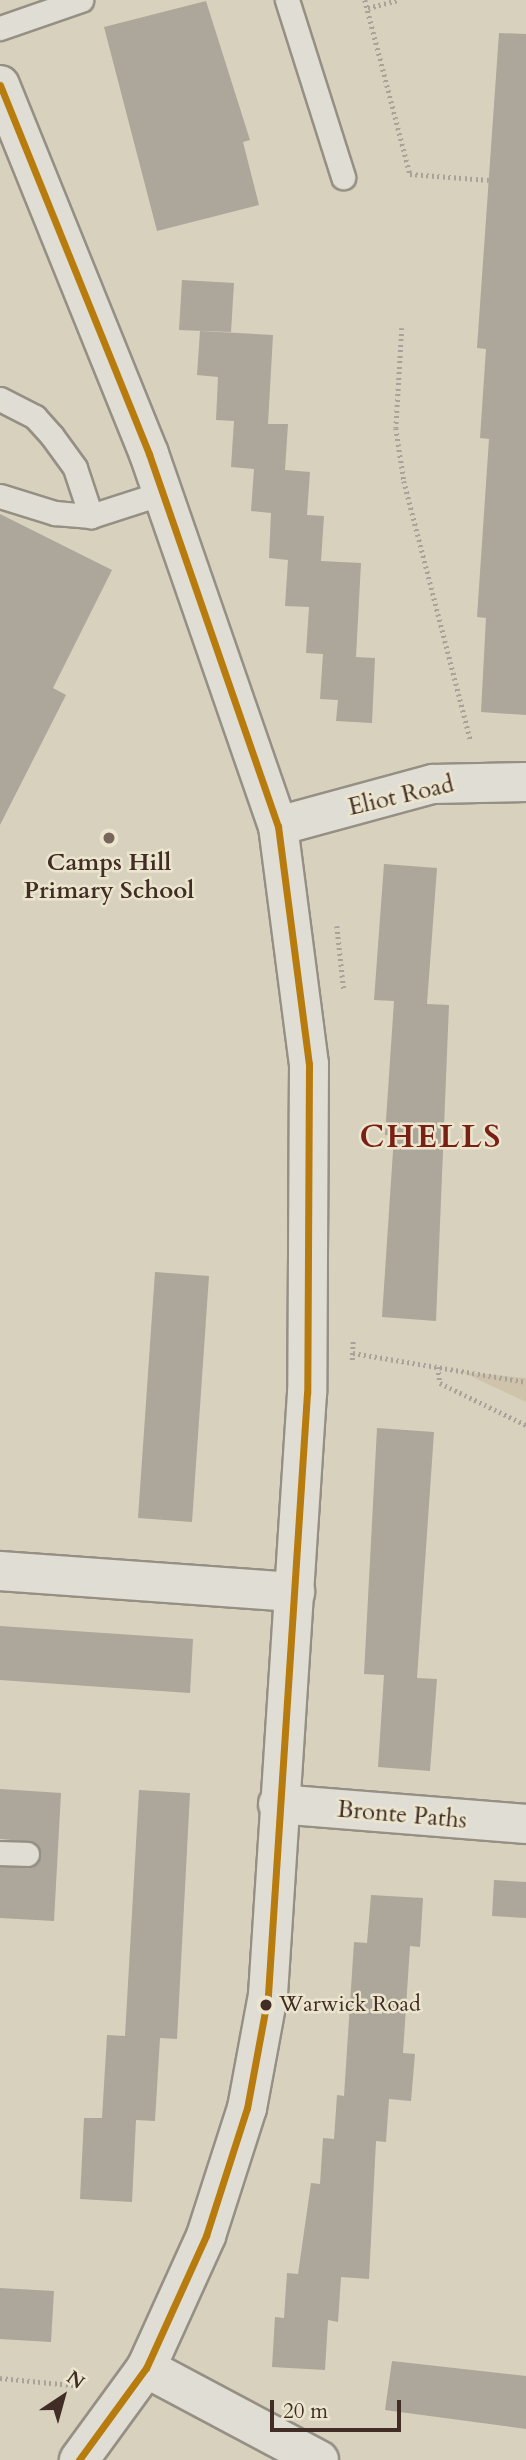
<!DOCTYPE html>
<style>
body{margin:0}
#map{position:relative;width:526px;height:2460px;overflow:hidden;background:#d8d1be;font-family:Cardo,serif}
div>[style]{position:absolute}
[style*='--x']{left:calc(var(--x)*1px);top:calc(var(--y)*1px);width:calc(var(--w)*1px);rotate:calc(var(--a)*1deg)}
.green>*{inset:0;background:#cfc4ab}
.building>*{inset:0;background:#ada69a}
.path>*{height:4.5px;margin-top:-2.25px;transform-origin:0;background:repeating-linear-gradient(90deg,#a8a29a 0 2px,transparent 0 5.5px)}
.roads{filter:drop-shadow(2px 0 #958f84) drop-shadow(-2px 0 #958f84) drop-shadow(0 2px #958f84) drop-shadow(0 -2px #958f84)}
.lane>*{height:23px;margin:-11.5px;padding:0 11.5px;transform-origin:11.5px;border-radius:11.5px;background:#e0ded4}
.street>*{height:38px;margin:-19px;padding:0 19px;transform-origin:19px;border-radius:19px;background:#e0ded4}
.secondary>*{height:38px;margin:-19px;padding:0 19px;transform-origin:19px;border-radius:19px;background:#e0ded4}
.bus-1>*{height:7px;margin:-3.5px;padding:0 3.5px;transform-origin:3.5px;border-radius:3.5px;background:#b77c0d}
.dots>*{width:19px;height:19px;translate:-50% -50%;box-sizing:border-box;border:4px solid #ece5ce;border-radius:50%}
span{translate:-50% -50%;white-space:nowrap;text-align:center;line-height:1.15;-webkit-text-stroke:5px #ece5ce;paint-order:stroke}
.bus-label{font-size:22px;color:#412d26}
.left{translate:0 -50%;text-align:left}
.street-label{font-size:24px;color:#412d26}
.poi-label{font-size:24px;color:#412d26;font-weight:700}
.district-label{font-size:32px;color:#7a1f14;font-weight:700;letter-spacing:2px}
.north{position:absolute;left:28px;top:2362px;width:70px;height:70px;-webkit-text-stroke:5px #ece5ce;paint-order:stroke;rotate:36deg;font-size:19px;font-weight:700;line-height:28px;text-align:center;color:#412d26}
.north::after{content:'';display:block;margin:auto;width:24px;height:32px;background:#412d26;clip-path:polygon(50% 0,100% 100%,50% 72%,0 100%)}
.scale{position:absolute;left:270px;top:2400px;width:131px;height:32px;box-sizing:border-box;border:4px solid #412d26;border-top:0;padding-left:9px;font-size:21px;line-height:24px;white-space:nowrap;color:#412d26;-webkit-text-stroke:5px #ece5ce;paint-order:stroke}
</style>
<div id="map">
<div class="green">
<i style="clip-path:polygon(462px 1372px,526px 1378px,526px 1402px)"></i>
</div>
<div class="building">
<i style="clip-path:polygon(206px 1px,250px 140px,243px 142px,259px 205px,157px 231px,104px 27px)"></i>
<i style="clip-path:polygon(499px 33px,526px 34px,526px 715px,481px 712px,486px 618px,477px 617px,489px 439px,480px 438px,486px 349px,477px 348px)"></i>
<i style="clip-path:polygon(182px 280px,234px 283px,231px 332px,179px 330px)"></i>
<i style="clip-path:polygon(200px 331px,273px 335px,268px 424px,288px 424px,285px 470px,310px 472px,307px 515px,324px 516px,321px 561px,361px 563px,356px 657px,375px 658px,372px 723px,336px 721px,338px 700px,320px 699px,323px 654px,306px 653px,309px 607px,285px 606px,288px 560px,269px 558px,271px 513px,251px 511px,254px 469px,231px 467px,234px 421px,216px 420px,218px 377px,197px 375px)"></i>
<i style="clip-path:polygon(0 514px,112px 570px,53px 688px,66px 695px,0 825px)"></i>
<i style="clip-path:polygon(384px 864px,437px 868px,427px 1004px,449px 1005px,436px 1321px,382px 1317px,394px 1136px,385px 1135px,394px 1001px,374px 1000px)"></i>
<i style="clip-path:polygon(155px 1272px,209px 1276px,192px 1522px,138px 1518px)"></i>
<i style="clip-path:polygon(377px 1428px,434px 1432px,417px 1678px,437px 1679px,430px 1771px,378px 1767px,384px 1675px,364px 1674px)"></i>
<i style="clip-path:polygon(0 1626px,193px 1639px,190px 1693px,0 1680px)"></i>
<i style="clip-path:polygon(0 1789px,61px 1793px,54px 1921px,0 1918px,0 1867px,33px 1867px,41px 1854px,34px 1842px,0 1839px)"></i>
<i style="clip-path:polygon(139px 1790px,190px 1793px,177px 2039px,160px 2038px,155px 2121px,136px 2120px,132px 2202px,80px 2199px,84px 2118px,102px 2118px,107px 2035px,125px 2036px)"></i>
<i style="clip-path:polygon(494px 1880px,526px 1882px,526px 1918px,492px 1916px)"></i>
<i style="clip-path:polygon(371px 1895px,423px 1898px,420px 1947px,410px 1946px,403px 2053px,415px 2054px,411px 2101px,389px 2099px,386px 2142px,376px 2141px,369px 2279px,341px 2277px,338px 2322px,328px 2320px,325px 2370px,272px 2367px,275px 2317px,284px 2318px,287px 2273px,298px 2274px,311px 2183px,320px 2184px,323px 2138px,334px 2139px,337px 2095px,344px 2096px,354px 1942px,367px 1943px)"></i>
<i style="clip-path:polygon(0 2288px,54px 2291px,51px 2342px,0 2339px)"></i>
<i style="clip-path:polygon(392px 2361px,526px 2376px,526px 2429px,385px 2410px)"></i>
</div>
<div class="path">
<i style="--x:365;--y:0;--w:180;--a:75.5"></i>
<i style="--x:410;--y:174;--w:79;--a:4.3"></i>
<i style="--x:368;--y:8;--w:30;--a:-15"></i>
<i style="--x:402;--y:328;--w:100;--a:93.4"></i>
<i style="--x:396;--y:428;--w:54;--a:81.4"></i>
<i style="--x:404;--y:481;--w:269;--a:75.6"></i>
<i style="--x:337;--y:926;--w:64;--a:83.8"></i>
<i style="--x:353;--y:1353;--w:175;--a:9.5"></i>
<i style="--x:352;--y:1360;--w:19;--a:-87"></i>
<i style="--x:438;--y:1367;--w:16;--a:83"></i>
<i style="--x:440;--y:1383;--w:96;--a:26"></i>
<i style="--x:0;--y:2378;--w:82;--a:5.6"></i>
</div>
<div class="roads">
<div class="lane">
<i style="--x:287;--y:0;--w:186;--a:72.4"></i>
<i style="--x:0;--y:28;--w:86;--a:-19.1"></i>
<i style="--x:0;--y:399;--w:39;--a:27"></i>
<i style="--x:35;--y:417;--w:25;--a:48"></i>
<i style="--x:52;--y:436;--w:39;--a:54"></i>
<i style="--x:75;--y:468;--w:51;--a:71.6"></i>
<i style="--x:0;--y:496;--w:58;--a:17.2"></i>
<i style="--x:55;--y:513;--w:36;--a:5"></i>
<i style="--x:91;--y:516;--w:75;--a:-17.9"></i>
<i style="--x:0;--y:1853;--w:27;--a:2"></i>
</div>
<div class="street">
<i style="--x:278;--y:826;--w:161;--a:-15.2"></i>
<i style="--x:433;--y:784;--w:93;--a:-1.2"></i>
<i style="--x:0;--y:1571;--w:296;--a:4.1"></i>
<i style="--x:278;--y:1804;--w:249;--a:4.6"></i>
<i style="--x:146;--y:2368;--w:196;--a:28"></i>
</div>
<div class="secondary">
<i style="--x:0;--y:85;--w:398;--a:68"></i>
<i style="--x:149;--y:454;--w:394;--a:70.9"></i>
<i style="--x:278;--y:826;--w:240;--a:82.6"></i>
<i style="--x:309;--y:1064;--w:329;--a:90.3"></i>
<i style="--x:307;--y:1393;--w:603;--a:93.71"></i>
<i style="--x:268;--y:1995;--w:115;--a:100.5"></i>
<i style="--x:247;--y:2108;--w:134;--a:107.8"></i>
<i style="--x:206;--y:2236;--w:145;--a:114.4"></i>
<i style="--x:146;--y:2368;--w:114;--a:126.1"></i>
</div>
</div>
<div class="bus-1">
<i style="--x:0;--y:85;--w:398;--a:68"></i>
<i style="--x:149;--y:454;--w:394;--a:70.9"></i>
<i style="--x:278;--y:826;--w:240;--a:82.6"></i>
<i style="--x:309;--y:1064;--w:329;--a:90.3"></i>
<i style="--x:307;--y:1393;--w:603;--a:93.71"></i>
<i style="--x:268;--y:1995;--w:115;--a:100.5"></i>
<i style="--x:247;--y:2108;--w:134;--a:107.8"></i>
<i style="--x:206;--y:2236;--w:145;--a:114.4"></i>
<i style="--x:146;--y:2368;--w:114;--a:126.1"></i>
</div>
<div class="dots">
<i style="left:109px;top:838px;background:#76665b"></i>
<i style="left:266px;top:2005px;background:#412d26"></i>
</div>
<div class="bus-label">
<span class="left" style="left:279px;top:2005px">Warwick Road</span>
</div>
<div class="street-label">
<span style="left:401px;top:796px;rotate:-13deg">Eliot Road</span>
<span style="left:402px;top:1815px;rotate:5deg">Bronte Paths</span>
</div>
<div class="poi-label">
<span style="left:109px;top:877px">Camps Hill<br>Primary School</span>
</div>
<div class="district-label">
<span style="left:431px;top:1137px">CHELLS</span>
</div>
<div class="north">N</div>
<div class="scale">20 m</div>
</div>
